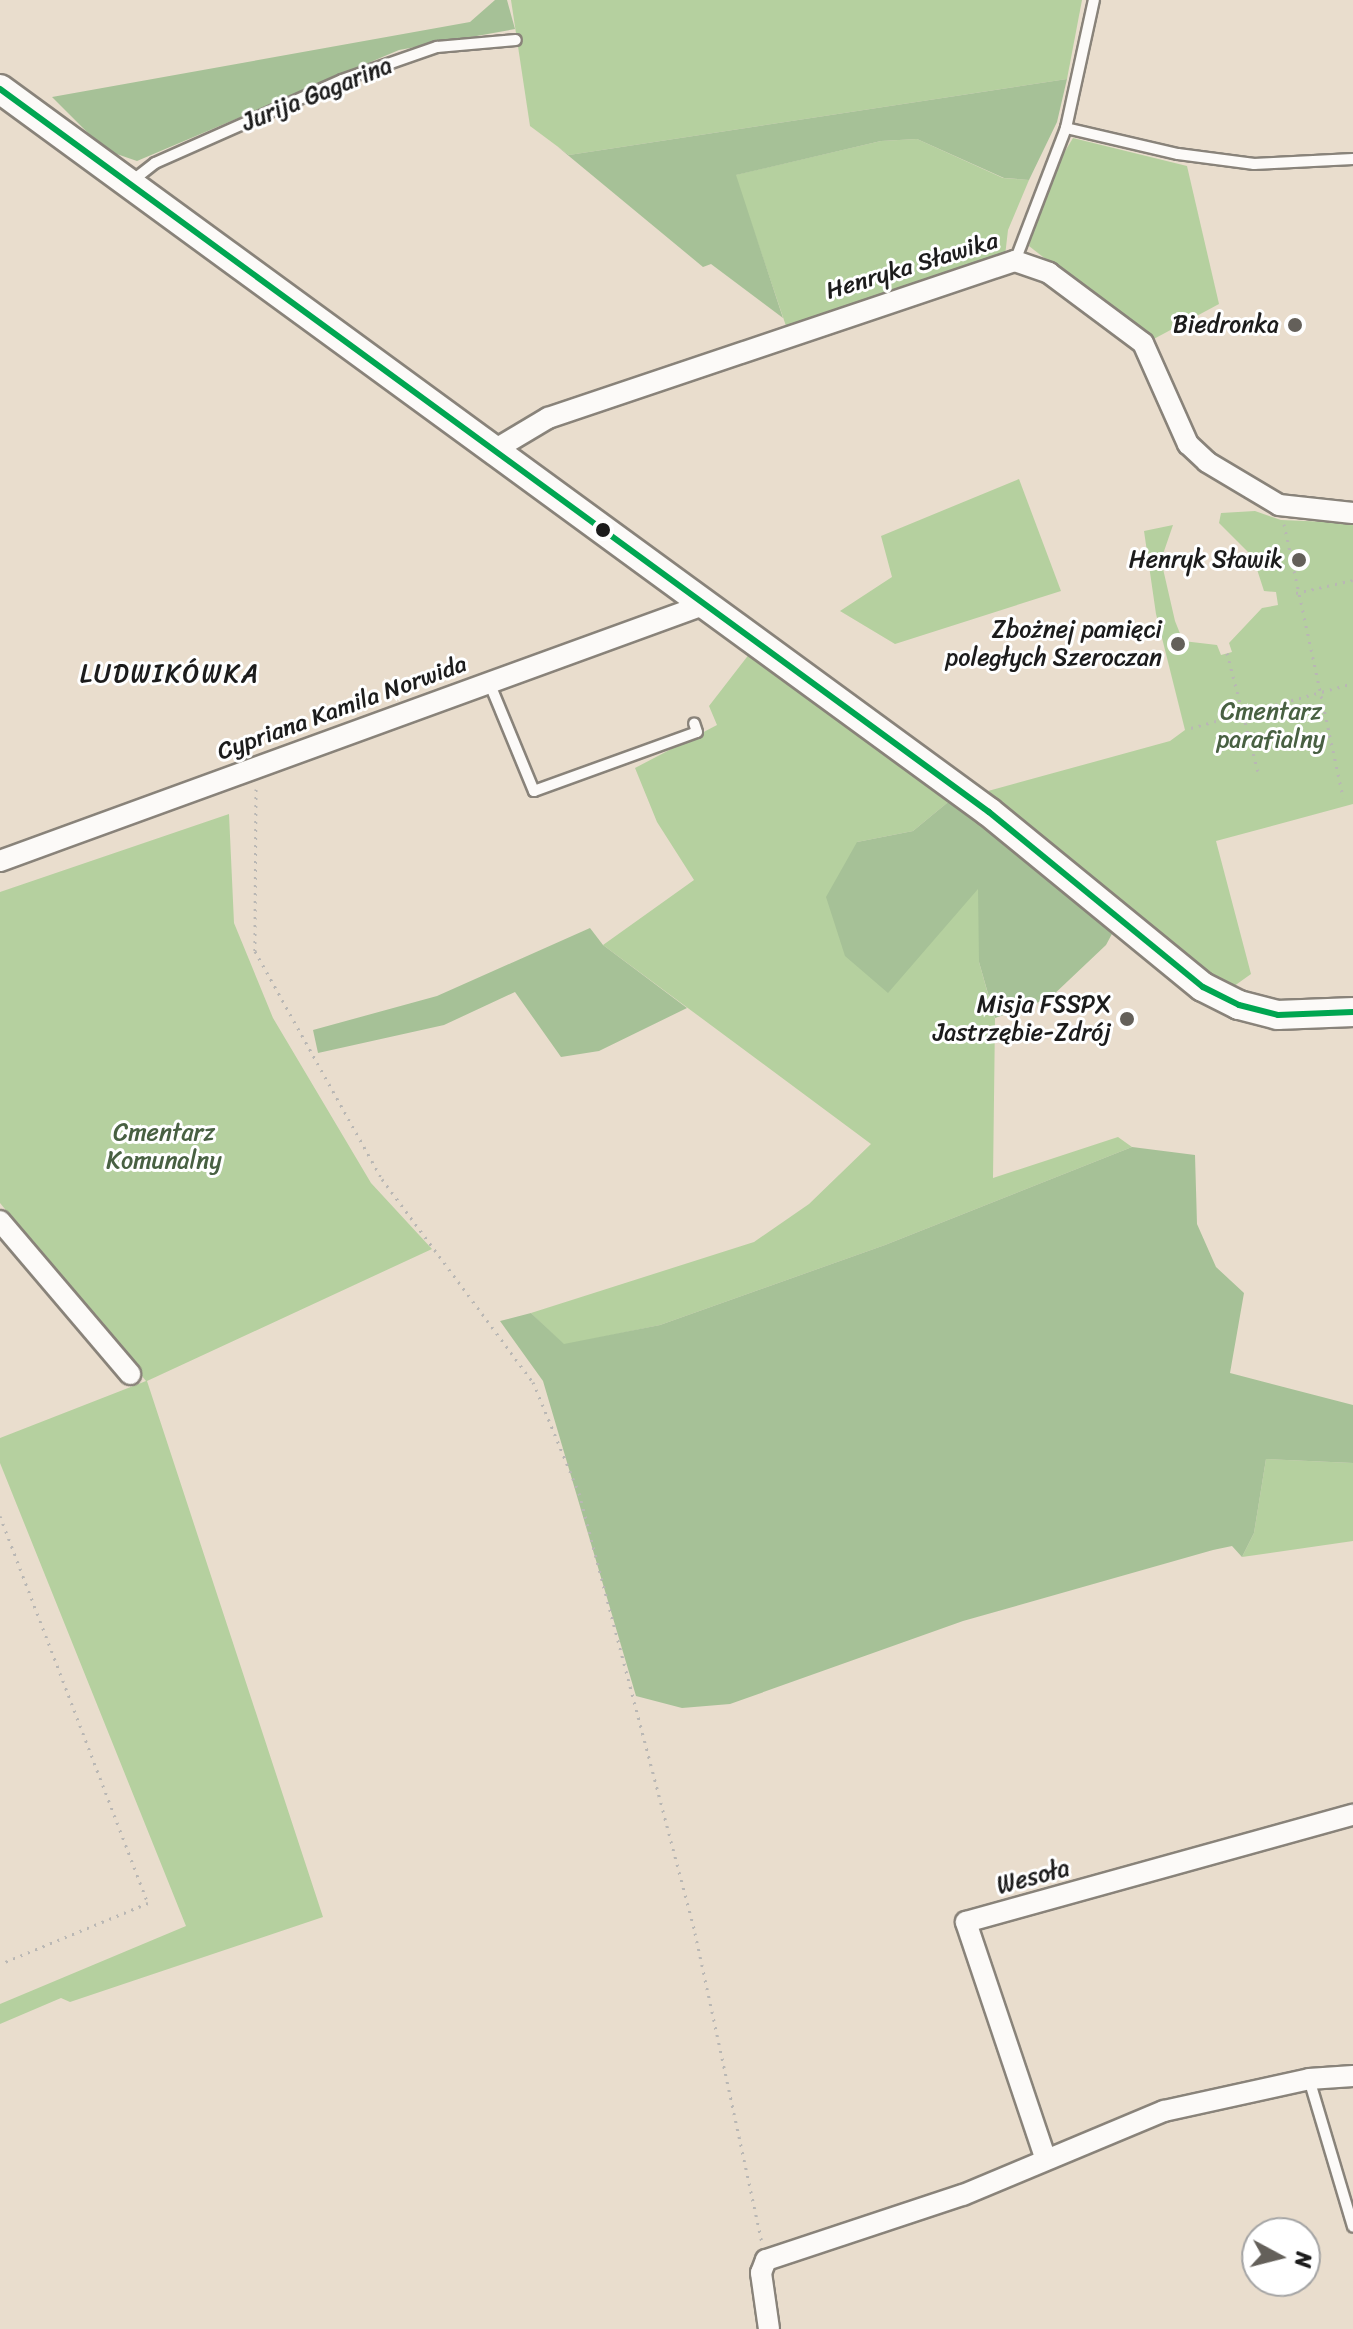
<!DOCTYPE html>
<meta charset="utf-8">
<style>
body{margin:0}
#map{position:relative;width:1353px;height:2329px;overflow:hidden;background:#e9ddcd;font-family:Sriracha,sans-serif}
div>[style]{position:absolute}
[style*='--x']{left:calc(var(--x)*1px);top:calc(var(--y)*1px);width:calc(var(--w)*1px);rotate:calc(var(--a)*1deg)}
.green>*{inset:0;background:#b5d09f}
.forest>*{inset:0;background:#a6c197}
.path>*{height:3px;margin-top:-1.5px;transform-origin:0;background:repeating-linear-gradient(90deg,#b9b7b4 0 2px,transparent 0 8px)}
.roads{filter:drop-shadow(2px 0 #89837a) drop-shadow(-2px 0 #89837a) drop-shadow(0 2px #89837a) drop-shadow(0 -2px #89837a)}
.lane>*{height:10px;margin:-5px;padding:0 5px;transform-origin:5px;border-radius:5px;background:#fcfaf8}
.street>*{height:20px;margin:-10px;padding:0 10px;transform-origin:10px;border-radius:10px;background:#fcfaf8}
.secondary>*{height:28px;margin:-14px;padding:0 14px;transform-origin:14px;border-radius:14px;background:#fcfaf8}
.bus-1>*{height:6px;margin:-3px;padding:0 3px;transform-origin:3px;border-radius:3px;background:#00a651}
.dots>*{width:22px;height:22px;translate:-50% -50%;box-sizing:border-box;border:4px solid #fff;border-radius:50%}
span{translate:-50% -50%;white-space:nowrap;text-align:center;line-height:1.15;-webkit-text-stroke:6px #fff;paint-order:stroke}
.street-label{font-size:24px;color:#1c1c1c}
.poi-label{font-size:24px;color:#1c1c1c}
.right{translate:-100% -50%;text-align:right}
.park-label{font-size:24px;color:#486042}
.neighbourhood-label{font-size:26px;color:#1c1c1c;letter-spacing:2px}
.north{position:absolute;left:1241px;top:2217px;width:80px;height:80px;box-sizing:border-box;background:#fff;border:2px solid #a4a4a4;border-radius:50%;rotate:97deg;font-size:22px;font-weight:700;line-height:32px;text-align:center;color:#1c1c1c}
.north::after{content:'';display:block;margin:auto;width:28px;height:36px;background:#64605a;clip-path:polygon(50% 0,100% 100%,50% 72%,0 100%)}
</style>
<div id="map">
<div class="green">
<i style="clip-path:polygon(511px 0,1082px 0,1067px 79px,569px 155px,530px 126px)"></i>
<i style="clip-path:polygon(1073px 138px,1187px 166px,1219px 304px,1150px 341px,1029px 246px,1047px 181px)"></i>
<i style="clip-path:polygon(917px 139px,1003px 178px,1029px 180px,1008px 230px,1005px 256px,786px 326px,735px 175px,881px 141px)"></i>
<i style="clip-path:polygon(1019px 479px,1061px 591px,895px 644px,840px 611px,892px 577px,881px 536px)"></i>
<i style="clip-path:polygon(1255px 511px,1281px 520px,1353px 523px,1353px 804px,1216px 841px,1251px 974px,1230px 989px,1199px 972px,988px 791px,1170px 741px,1185px 730px,1156px 614px,1144px 531px,1173px 525px,1161px 560px,1175px 621px,1183px 641px,1217px 645px,1221px 655px,1232px 652px,1229px 643px,1262px 608px,1278px 605px,1276px 592px,1264px 591px,1253px 557px,1219px 523px,1221px 513px)"></i>
<i style="clip-path:polygon(750px 653px,953px 798px,913px 831px,857px 842px,979px 888px,979px 962px,995px 1019px,993px 1178px,1118px 1137px,1132px 1147px,885px 1245px,660px 1325px,564px 1345px,531px 1313px,754px 1242px,809px 1204px,871px 1144px,603px 945px,694px 880px,657px 822px,635px 768px,717px 725px,709px 706px)"></i>
<i style="clip-path:polygon(229px 814px,234px 923px,273px 1018px,371px 1183px,432px 1249px,147px 1381px,323px 1917px,70px 2002px,61px 1998px,0 2024px,0 2004px,186px 1926px,0 1463px,0 1438px,146px 1381px,0 1203px,0 892px)"></i>
<i style="clip-path:polygon(1266px 1459px,1353px 1463px,1353px 1541px,1242px 1557px,1254px 1533px)"></i>
</div>
<div class="forest">
<i style="clip-path:polygon(495px 0,507px 0,515px 29px,399px 50px,137px 161px,105px 150px,52px 97px,470px 22px)"></i>
<i style="clip-path:polygon(1067px 79px,1057px 122px,1029px 180px,1004px 178px,917px 139px,881px 141px,736px 175px,783px 318px,711px 264px,703px 267px,558px 147px,569px 155px)"></i>
<i style="clip-path:polygon(953px 798px,1113px 932px,1106px 945px,1050px 998px,995px 1018px,979px 962px,978px 889px,888px 993px,845px 956px,826px 897px,857px 842px,913px 831px)"></i>
<i style="clip-path:polygon(590px 928px,603px 945px,687px 1008px,599px 1051px,561px 1057px,515px 992px,444px 1025px,318px 1053px,313px 1030px,437px 996px)"></i>
<i style="clip-path:polygon(1132px 1147px,1195px 1155px,1197px 1224px,1216px 1267px,1244px 1293px,1230px 1373px,1353px 1405px,1353px 1463px,1266px 1459px,1254px 1533px,1242px 1557px,1232px 1546px,1213px 1550px,963px 1621px,730px 1704px,682px 1708px,636px 1696px,543px 1381px,500px 1321px,531px 1313px,564px 1344px,660px 1325px,885px 1245px)"></i>
</div>
<div class="path">
<i style="--x:1284;--y:524;--w:280;--a:77.8"></i>
<i style="--x:1296;--y:593;--w:58;--a:-12.8"></i>
<i style="--x:1227;--y:653;--w:127;--a:75.4"></i>
<i style="--x:1191;--y:728;--w:168;--a:-15.5"></i>
<i style="--x:256;--y:789;--w:162;--a:90.4"></i>
<i style="--x:255;--y:951;--w:261;--a:60.9"></i>
<i style="--x:382;--y:1179;--w:253;--a:53.4"></i>
<i style="--x:533;--y:1382;--w:120;--a:67.5"></i>
<i style="--x:579;--y:1493;--w:455;--a:75.2"></i>
<i style="--x:695;--y:1933;--w:317;--a:77.8"></i>
<i style="--x:0;--y:1516;--w:414;--a:69.1"></i>
<i style="--x:148;--y:1903;--w:160;--a:157.6"></i>
</div>
<div class="roads">
<div class="lane">
<i style="--x:1066;--y:128;--w:115;--a:13.1"></i>
<i style="--x:1178;--y:154;--w:77;--a:7.5"></i>
<i style="--x:1254;--y:164;--w:99;--a:-2.9"></i>
<i style="--x:132;--y:181;--w:29;--a:-38"></i>
<i style="--x:155;--y:163;--w:205;--a:-23.9"></i>
<i style="--x:342;--y:80;--w:101;--a:-19.2"></i>
<i style="--x:437;--y:47;--w:79;--a:-5.1"></i>
<i style="--x:1015;--y:261;--w:142;--a:-69"></i>
<i style="--x:1066;--y:128;--w:131;--a:-77.7"></i>
<i style="--x:489;--y:682;--w:118;--a:67.6"></i>
<i style="--x:534;--y:791;--w:173;--a:-19.9"></i>
<i style="--x:697;--y:732;--w:9;--a:-108"></i>
<i style="--x:1309;--y:2079;--w:154;--a:73.4"></i>
</div>
<div class="street">
<i style="--x:496;--y:449;--w:61;--a:-30.8"></i>
<i style="--x:548;--y:418;--w:493;--a:-18.6"></i>
<i style="--x:1015;--y:261;--w:36;--a:19"></i>
<i style="--x:1049;--y:273;--w:117;--a:36.7"></i>
<i style="--x:1143;--y:343;--w:111;--a:66"></i>
<i style="--x:1188;--y:444;--w:26;--a:43"></i>
<i style="--x:1207;--y:462;--w:84;--a:30.8"></i>
<i style="--x:1279;--y:505;--w:74;--a:6.2"></i>
<i style="--x:0;--y:861;--w:748;--a:-20.01"></i>
<i style="--x:0;--y:1221;--w:201;--a:49.6"></i>
<i style="--x:1045;--y:2157;--w:248;--a:-108.6"></i>
<i style="--x:966;--y:1922;--w:402;--a:-15.5"></i>
<i style="--x:769;--y:2329;--w:57;--a:-98.1"></i>
<i style="--x:761;--y:2273;--w:14;--a:-69"></i>
<i style="--x:766;--y:2260;--w:207;--a:-18.3"></i>
<i style="--x:963;--y:2195;--w:218;--a:-22.7"></i>
<i style="--x:1164;--y:2111;--w:148;--a:-12.4"></i>
<i style="--x:1309;--y:2079;--w:44;--a:-3.9"></i>
</div>
<div class="secondary">
<i style="--x:0;--y:89;--w:1225;--a:36.17"></i>
<i style="--x:989;--y:812;--w:276;--a:39.3"></i>
<i style="--x:1203;--y:987;--w:40;--a:26.6"></i>
<i style="--x:1239;--y:1005;--w:40;--a:14.4"></i>
<i style="--x:1278;--y:1015;--w:75;--a:-2.3"></i>
</div>
</div>
<div class="bus-1">
<i style="--x:0;--y:89;--w:1225;--a:36.17"></i>
<i style="--x:989;--y:812;--w:276;--a:39.3"></i>
<i style="--x:1203;--y:987;--w:40;--a:26.6"></i>
<i style="--x:1239;--y:1005;--w:40;--a:14.4"></i>
<i style="--x:1278;--y:1015;--w:75;--a:-2.3"></i>
</div>
<div class="dots">
<i style="left:1295px;top:325px;background:#64605a"></i>
<i style="left:603px;top:530px;background:#1c1c1c"></i>
<i style="left:1299px;top:560px;background:#64605a"></i>
<i style="left:1178px;top:644px;background:#64605a"></i>
<i style="left:1127px;top:1019px;background:#64605a"></i>
</div>
<div class="street-label">
<span style="left:317px;top:94px;rotate:-22deg">Jurija Gagarina</span>
<span style="left:912px;top:266px;rotate:-17deg">Henryka Sławika</span>
<span style="left:342px;top:708px;rotate:-20deg">Cypriana Kamila Norwida</span>
<span style="left:1033px;top:1877px;rotate:-15deg">Wesoła</span>
</div>
<div class="poi-label">
<span class="right" style="left:1279px;top:325px">Biedronka</span>
<span class="right" style="left:1283px;top:560px">Henryk Sławik</span>
<span class="right" style="left:1162px;top:644px">Zbożnej pamięci<br>poległych Szeroczan</span>
<span class="right" style="left:1111px;top:1019px">Misja FSSPX<br>Jastrzębie-Zdrój</span>
</div>
<div class="park-label">
<span style="left:1271px;top:726px">Cmentarz<br>parafialny</span>
<span style="left:164px;top:1147px">Cmentarz<br>Komunalny</span>
</div>
<div class="neighbourhood-label">
<span style="left:170px;top:674px">LUDWIKÓWKA</span>
</div>
<div class="north">N</div>
</div>
